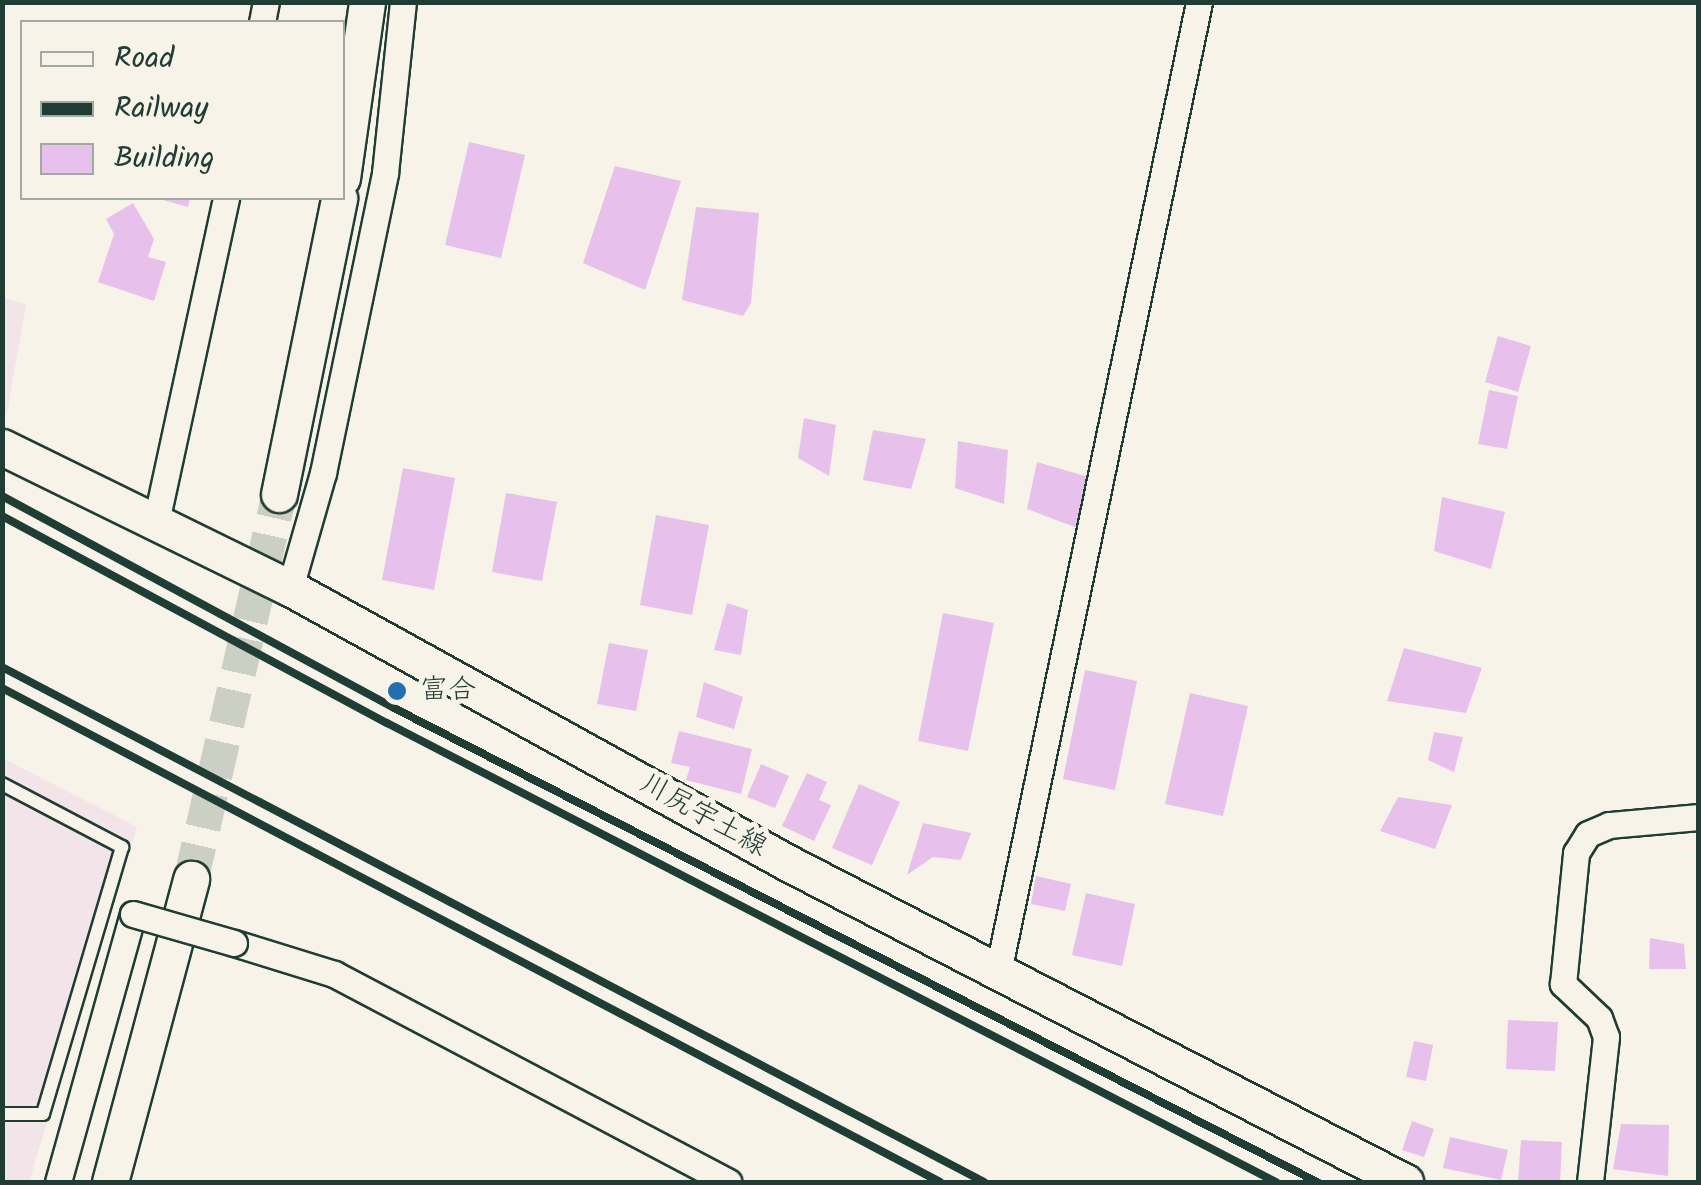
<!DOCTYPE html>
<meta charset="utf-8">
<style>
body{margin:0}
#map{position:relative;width:1701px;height:1185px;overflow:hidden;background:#f7f3e8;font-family:Kalam,"Klee One",sans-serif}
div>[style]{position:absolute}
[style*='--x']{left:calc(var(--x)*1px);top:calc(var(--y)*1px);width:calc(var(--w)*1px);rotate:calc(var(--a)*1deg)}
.built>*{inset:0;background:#f2e4e9}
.building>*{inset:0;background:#e7c1eb}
.secondary-tunnel>*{height:35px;margin-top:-17.5px;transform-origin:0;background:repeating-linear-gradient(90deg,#cccfc4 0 35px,transparent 0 53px)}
.roads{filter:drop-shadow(2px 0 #1f3d34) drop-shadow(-2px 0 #1f3d34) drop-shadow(0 2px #1f3d34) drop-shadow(0 -2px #1f3d34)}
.lane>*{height:12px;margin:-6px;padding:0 6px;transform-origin:6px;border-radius:6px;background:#f7f3e8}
.street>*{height:25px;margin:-12.5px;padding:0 12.5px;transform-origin:12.5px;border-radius:12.5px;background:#f7f3e8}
.secondary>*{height:35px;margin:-17.5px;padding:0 17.5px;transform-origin:17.5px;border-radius:17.5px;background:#f7f3e8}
.rail>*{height:8px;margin:-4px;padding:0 4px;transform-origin:4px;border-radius:4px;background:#1f3d34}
.bridges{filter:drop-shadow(2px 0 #1f3d34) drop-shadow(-2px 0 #1f3d34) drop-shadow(0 2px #1f3d34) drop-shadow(0 -2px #1f3d34)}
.street-bridge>*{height:25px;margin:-12.5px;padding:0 12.5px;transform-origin:12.5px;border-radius:12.5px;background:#f7f3e8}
.dots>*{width:28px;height:28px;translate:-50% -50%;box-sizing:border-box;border:5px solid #f7f3e8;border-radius:50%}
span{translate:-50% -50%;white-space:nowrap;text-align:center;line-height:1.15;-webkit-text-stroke:10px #f7f3e8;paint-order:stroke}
.poi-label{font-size:28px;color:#1f3d34}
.left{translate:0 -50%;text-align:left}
.street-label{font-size:28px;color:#1f3d34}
.frame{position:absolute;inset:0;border:5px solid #1f3d34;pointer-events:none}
.legend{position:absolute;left:20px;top:20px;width:325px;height:180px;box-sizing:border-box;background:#f7f3e8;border:2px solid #a1aaa0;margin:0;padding:12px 18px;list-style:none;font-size:30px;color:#1f3d34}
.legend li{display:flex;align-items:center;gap:20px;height:50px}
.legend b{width:50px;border:2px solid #a1aaa0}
</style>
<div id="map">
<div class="built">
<i style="clip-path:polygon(3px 298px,26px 304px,7px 413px,2px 411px)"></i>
<i style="clip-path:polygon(2px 758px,137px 827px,29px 1182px,3px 1182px)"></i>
</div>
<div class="building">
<i style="clip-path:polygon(469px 142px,525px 155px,501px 258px,445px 245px)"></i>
<i style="clip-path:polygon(615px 166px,681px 181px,645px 290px,583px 263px)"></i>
<i style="clip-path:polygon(156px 198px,190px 198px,188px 207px)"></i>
<i style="clip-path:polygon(133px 203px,154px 239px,148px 257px,166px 262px,154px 301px,98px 282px,114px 234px,106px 219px)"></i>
<i style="clip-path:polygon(696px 207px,759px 213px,751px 303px,743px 316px,682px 300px)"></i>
<i style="clip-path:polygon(1498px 336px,1531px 346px,1518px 392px,1485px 382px)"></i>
<i style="clip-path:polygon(1489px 390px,1518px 396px,1507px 449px,1478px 444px)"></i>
<i style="clip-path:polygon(804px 418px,836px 425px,829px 476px,798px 458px)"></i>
<i style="clip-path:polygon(873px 430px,926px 439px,911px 489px,863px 480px)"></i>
<i style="clip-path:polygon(958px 441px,1008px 450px,1004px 504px,955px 488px)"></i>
<i style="clip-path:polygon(1037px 462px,1099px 480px,1080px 529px,1027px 509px)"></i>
<i style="clip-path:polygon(403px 468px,455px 478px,434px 590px,382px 580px)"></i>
<i style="clip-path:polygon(506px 493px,557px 502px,542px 581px,492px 572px)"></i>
<i style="clip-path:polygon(1442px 497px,1505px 512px,1491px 569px,1434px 551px)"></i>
<i style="clip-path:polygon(656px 515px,709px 525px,692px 615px,640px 605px)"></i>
<i style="clip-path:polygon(727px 603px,748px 610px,741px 655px,714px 650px)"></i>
<i style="clip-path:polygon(943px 613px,994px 623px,968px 751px,918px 741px)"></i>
<i style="clip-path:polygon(609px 643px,648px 650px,636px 711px,597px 704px)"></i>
<i style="clip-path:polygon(1404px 648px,1482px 668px,1466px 713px,1387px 701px)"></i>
<i style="clip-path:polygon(1085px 670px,1137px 681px,1115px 790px,1063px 779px)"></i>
<i style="clip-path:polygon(704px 682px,743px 697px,734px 729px,696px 717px)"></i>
<i style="clip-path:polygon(1190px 693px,1248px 706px,1223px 816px,1165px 804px)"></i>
<i style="clip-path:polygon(679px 731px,752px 749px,741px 794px,686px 780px,690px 767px,671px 763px)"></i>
<i style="clip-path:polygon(1434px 732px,1463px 737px,1454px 772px,1428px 760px)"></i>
<i style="clip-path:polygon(761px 764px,789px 776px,775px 808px,747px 797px)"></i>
<i style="clip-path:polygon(807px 773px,827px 782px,819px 800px,831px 805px,814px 841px,782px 826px)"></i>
<i style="clip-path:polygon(859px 784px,900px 802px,872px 865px,832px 848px)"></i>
<i style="clip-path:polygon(1398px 797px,1452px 805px,1435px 849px,1380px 831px)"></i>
<i style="clip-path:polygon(923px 823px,971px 833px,961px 860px,933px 857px,907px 875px)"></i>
<i style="clip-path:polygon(1036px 876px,1071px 884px,1065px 911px,1031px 904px)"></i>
<i style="clip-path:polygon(1086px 893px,1135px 904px,1122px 966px,1072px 955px)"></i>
<i style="clip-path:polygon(1650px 938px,1684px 944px,1686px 969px,1649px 969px)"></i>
<i style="clip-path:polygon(1508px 1020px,1558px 1022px,1555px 1071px,1506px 1069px)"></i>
<i style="clip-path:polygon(1414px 1041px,1433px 1045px,1426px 1081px,1406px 1077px)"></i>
<i style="clip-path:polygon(1412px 1121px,1434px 1129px,1424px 1157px,1402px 1150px)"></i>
<i style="clip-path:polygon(1621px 1124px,1669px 1125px,1668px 1176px,1613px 1169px)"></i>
<i style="clip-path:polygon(1450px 1137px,1508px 1150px,1501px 1180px,1443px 1168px)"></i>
<i style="clip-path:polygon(1521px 1140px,1562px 1142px,1560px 1182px,1518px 1182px)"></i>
</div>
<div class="secondary-tunnel">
<i style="--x:191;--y:879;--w:395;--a:-77.1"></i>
</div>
<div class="roads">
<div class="lane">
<i style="--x:2;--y:784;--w:136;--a:27.7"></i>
<i style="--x:122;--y:847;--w:278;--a:106.5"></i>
<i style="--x:43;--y:1114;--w:41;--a:180"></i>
</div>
<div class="street">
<i style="--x:262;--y:22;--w:20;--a:-79"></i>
<i style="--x:156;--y:522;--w:331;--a:-77.8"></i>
<i style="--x:290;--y:588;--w:120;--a:-74"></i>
<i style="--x:323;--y:473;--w:306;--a:-78.3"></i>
<i style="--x:385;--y:173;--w:172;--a:-84"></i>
<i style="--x:234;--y:943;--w:105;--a:17.2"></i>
<i style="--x:334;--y:974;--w:446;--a:27.8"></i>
<i style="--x:998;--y:972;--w:991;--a:-78.29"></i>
<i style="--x:58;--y:1182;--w:278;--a:-74.4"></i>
<i style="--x:1590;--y:1182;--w:146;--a:-83.7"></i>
<i style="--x:1606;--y:1037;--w:20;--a:-110"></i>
<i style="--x:1599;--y:1018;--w:50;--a:-136.6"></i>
<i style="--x:1563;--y:984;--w:132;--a:-84.3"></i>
<i style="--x:1576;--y:853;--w:22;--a:-58"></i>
<i style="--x:1588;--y:834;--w:23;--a:-23"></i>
<i style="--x:1609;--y:825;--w:89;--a:-5.1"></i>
</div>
<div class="secondary">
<i style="--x:342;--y:178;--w:178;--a:-81.9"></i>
<i style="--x:2;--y:447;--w:321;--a:26.1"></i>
<i style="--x:290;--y:588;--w:569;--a:28.91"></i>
<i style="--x:788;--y:863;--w:695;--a:27.34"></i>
<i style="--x:279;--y:494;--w:302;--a:-78.5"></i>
<i style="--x:110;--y:1182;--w:314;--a:-75"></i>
</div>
</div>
<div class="rail">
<i style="--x:2;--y:496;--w:446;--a:28.4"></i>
<i style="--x:394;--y:708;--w:1038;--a:27.18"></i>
<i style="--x:2;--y:516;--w:437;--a:28.3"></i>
<i style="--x:387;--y:723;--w:1001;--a:27.31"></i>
<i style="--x:2;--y:667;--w:1109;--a:27.67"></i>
<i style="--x:2;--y:688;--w:1060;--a:27.77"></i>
</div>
<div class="bridges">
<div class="street-bridge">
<i style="--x:133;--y:914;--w:105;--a:16"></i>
</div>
</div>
<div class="dots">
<i style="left:397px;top:691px;background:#1f6fb2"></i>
</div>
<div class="poi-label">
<span class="left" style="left:420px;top:691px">富合</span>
</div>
<div class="street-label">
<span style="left:703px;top:816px;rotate:29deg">川尻宇土線</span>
</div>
<div class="frame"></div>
<ul class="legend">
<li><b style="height:12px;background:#f7f3e8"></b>Road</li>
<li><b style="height:12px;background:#1f3d34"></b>Railway</li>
<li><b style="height:28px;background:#e7c1eb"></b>Building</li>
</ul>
</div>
